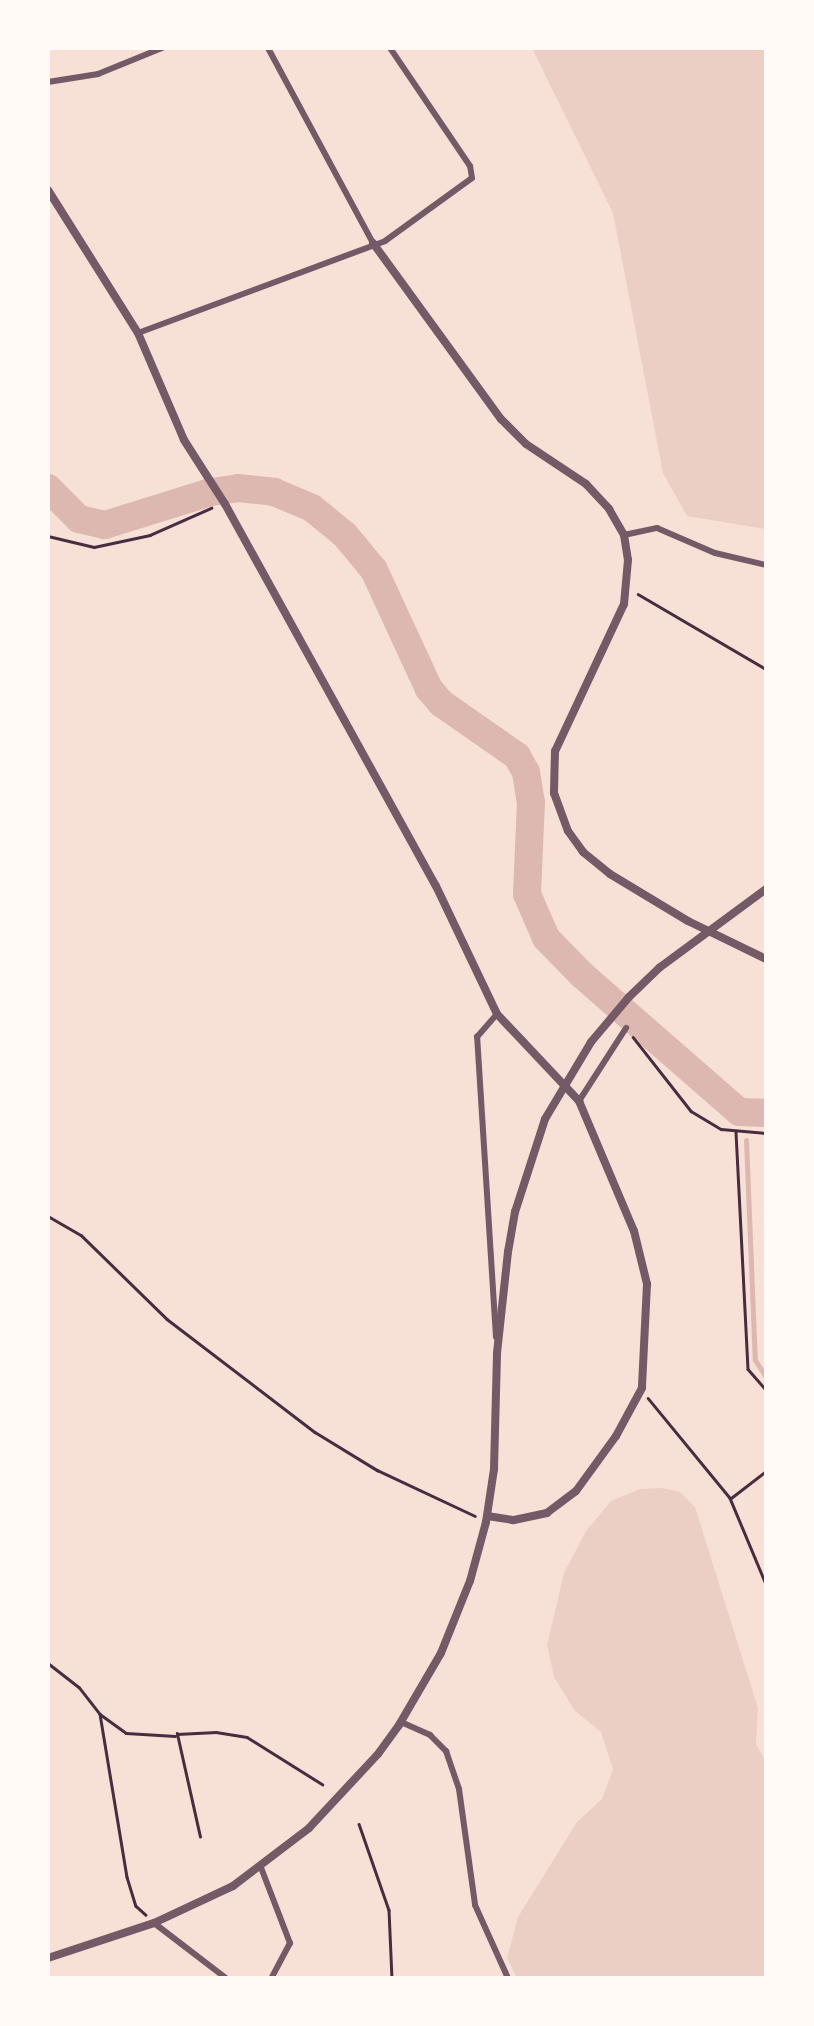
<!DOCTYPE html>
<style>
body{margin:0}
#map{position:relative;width:814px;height:2026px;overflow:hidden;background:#f7e1d7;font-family:Lato,sans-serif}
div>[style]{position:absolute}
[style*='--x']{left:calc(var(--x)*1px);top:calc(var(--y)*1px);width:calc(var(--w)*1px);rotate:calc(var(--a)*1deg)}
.green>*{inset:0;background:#ebcfc5}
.stream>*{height:5px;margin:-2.5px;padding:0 2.5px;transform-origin:2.5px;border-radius:2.5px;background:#dcb8b0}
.river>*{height:28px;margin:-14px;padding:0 14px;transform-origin:14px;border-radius:14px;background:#dcb8b0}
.path>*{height:2.5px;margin:-1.25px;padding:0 1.25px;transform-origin:1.25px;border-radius:1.25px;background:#4a2c40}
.minor>*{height:6px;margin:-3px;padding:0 3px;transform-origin:3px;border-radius:3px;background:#755966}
.tertiary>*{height:8px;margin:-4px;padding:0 4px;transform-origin:4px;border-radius:4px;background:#755966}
span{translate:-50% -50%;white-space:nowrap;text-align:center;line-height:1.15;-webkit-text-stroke:10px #fffaf5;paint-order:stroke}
.frame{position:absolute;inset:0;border:50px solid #fffaf5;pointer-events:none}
</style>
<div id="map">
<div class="green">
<i style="clip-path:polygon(532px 48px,766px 48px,766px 529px,687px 516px,663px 473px,613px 213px)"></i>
<i style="clip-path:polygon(661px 1488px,680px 1492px,695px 1507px,758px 1708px,756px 1744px,766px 1762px,766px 1978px,517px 1978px,507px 1958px,518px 1917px,577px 1822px,602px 1799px,613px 1769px,601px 1732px,575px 1711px,554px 1677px,547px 1645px,564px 1573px,586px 1531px,611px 1501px,640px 1489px)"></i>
</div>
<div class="stream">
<i style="--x:746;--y:1140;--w:220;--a:87.7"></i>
<i style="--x:755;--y:1360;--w:20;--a:57"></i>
</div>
<div class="river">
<i style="--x:48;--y:488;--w:44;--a:45"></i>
<i style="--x:79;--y:519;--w:27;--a:13"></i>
<i style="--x:105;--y:525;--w:111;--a:-17.3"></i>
<i style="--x:211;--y:492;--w:27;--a:-8"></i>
<i style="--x:238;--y:488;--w:36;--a:6"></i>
<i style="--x:274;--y:492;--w:41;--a:22.8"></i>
<i style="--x:312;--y:508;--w:43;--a:39.3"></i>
<i style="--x:345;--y:535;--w:45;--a:50.4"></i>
<i style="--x:374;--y:570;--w:131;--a:65.2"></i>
<i style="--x:429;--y:689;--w:18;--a:49"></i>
<i style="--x:441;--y:703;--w:93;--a:34.9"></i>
<i style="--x:517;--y:756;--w:18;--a:61"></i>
<i style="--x:526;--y:772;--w:30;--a:81"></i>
<i style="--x:531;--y:802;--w:92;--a:92.5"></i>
<i style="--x:527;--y:894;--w:48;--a:66.6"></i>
<i style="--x:546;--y:938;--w:50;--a:45.8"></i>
<i style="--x:581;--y:974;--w:210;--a:41.1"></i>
<i style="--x:739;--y:1112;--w:27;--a:2"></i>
</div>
<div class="path">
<i style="--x:48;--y:536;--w:47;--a:13.4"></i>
<i style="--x:94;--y:547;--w:57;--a:-12.1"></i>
<i style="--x:150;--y:535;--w:67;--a:-23.9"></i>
<i style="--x:638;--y:594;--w:148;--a:30.4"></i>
<i style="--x:633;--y:1037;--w:94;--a:51.9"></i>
<i style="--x:691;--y:1111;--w:35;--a:31"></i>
<i style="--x:721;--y:1129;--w:45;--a:5.1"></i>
<i style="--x:736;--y:1132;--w:237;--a:87.1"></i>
<i style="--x:748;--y:1369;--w:28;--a:49"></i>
<i style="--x:48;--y:1216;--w:38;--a:30"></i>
<i style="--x:81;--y:1235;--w:120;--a:44.3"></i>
<i style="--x:167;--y:1319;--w:186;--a:37.4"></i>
<i style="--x:315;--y:1432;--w:73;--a:31.5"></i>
<i style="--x:377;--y:1470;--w:108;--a:25.1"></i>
<i style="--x:648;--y:1398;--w:129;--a:50.6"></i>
<i style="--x:730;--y:1498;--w:93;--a:67.3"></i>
<i style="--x:731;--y:1498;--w:44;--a:-37.6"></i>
<i style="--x:48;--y:1663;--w:39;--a:38"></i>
<i style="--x:79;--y:1687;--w:34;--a:52"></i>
<i style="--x:100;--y:1714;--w:32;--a:36"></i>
<i style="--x:126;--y:1733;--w:49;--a:3.5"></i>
<i style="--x:100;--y:1714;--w:165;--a:80.6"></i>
<i style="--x:127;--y:1877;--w:30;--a:73"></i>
<i style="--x:136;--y:1906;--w:13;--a:42"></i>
<i style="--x:359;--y:1824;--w:91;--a:70.8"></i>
<i style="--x:389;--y:1910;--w:68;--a:87.5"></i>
<i style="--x:200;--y:1837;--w:106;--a:-102.6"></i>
<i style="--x:177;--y:1734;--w:39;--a:-3"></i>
<i style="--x:216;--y:1732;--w:31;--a:9"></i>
<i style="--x:247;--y:1737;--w:89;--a:32.1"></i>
</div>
<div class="minor">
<i style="--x:268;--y:48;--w:221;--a:61.7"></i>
<i style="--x:48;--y:82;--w:51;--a:-9.1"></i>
<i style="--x:98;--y:74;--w:69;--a:-22.1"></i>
<i style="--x:138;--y:333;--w:264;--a:-20.4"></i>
<i style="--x:385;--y:241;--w:107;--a:-35.9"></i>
<i style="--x:472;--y:178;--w:12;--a:-99"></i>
<i style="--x:470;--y:166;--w:143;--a:-124.1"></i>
<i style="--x:624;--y:535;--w:34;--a:-12"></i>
<i style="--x:657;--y:528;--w:63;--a:23.3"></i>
<i style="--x:715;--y:553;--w:52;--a:13.2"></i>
<i style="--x:579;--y:1101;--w:87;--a:-57.2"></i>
<i style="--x:496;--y:1337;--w:301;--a:-93.6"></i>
<i style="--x:477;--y:1037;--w:30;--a:-49"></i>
<i style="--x:401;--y:1722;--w:32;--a:24"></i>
<i style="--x:430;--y:1735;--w:23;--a:45"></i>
<i style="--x:446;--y:1751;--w:40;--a:71.1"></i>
<i style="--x:459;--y:1789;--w:117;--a:82.1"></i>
<i style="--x:475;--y:1905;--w:80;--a:65.7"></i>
<i style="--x:260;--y:1865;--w:84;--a:69"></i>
<i style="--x:290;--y:1943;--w:40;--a:118"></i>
<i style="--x:154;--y:1923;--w:91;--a:37.4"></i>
</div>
<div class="tertiary">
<i style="--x:48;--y:190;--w:169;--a:57.8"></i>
<i style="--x:138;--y:333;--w:116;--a:66.7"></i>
<i style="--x:184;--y:440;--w:76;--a:57.4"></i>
<i style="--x:225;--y:504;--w:436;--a:61.1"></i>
<i style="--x:436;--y:886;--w:142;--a:64.5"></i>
<i style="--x:497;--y:1014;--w:120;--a:46.7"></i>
<i style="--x:579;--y:1101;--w:141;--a:67.1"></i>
<i style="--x:634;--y:1231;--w:55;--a:76.2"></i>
<i style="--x:647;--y:1284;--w:104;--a:92.8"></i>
<i style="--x:642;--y:1388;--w:55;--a:118.4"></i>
<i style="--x:616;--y:1436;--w:68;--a:126"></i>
<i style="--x:576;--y:1491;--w:36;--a:143"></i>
<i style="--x:547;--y:1513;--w:35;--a:168"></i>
<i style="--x:513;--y:1520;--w:26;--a:-171"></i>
<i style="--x:373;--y:243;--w:218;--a:54"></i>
<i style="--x:501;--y:419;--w:35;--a:45"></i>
<i style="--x:526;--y:444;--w:72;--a:33.7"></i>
<i style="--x:586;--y:484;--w:34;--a:47"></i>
<i style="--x:609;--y:509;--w:30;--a:60"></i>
<i style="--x:624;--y:535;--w:25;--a:81"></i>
<i style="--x:628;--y:560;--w:44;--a:95.2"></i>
<i style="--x:624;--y:604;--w:162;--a:115.1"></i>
<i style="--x:555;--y:751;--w:42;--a:91.4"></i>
<i style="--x:554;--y:793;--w:40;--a:69.8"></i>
<i style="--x:568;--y:831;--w:26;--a:54"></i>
<i style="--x:583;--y:852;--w:35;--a:39"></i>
<i style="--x:610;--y:874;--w:91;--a:31.1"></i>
<i style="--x:688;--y:921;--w:87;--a:26"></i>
<i style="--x:48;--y:1958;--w:112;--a:-18.3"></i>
<i style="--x:154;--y:1923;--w:87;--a:-25.1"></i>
<i style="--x:233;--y:1886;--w:96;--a:-37.3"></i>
<i style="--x:309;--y:1828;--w:101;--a:-47"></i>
<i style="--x:378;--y:1754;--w:36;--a:-54"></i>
<i style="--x:399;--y:1725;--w:83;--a:-59.7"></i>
<i style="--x:441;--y:1653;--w:78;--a:-68.1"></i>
<i style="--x:470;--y:1581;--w:61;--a:-74.8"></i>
<i style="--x:486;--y:1522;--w:54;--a:-81.4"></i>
<i style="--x:494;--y:1469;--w:116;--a:-88.5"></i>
<i style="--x:497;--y:1353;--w:102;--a:-83.8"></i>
<i style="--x:508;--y:1252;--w:41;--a:-80.1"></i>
<i style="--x:515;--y:1212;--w:98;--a:-72.1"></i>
<i style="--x:545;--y:1119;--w:90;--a:-59.1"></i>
<i style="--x:591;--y:1042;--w:59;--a:-49.8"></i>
<i style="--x:629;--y:997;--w:42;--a:-44"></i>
<i style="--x:659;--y:968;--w:133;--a:-36.4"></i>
</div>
<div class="frame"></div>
</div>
